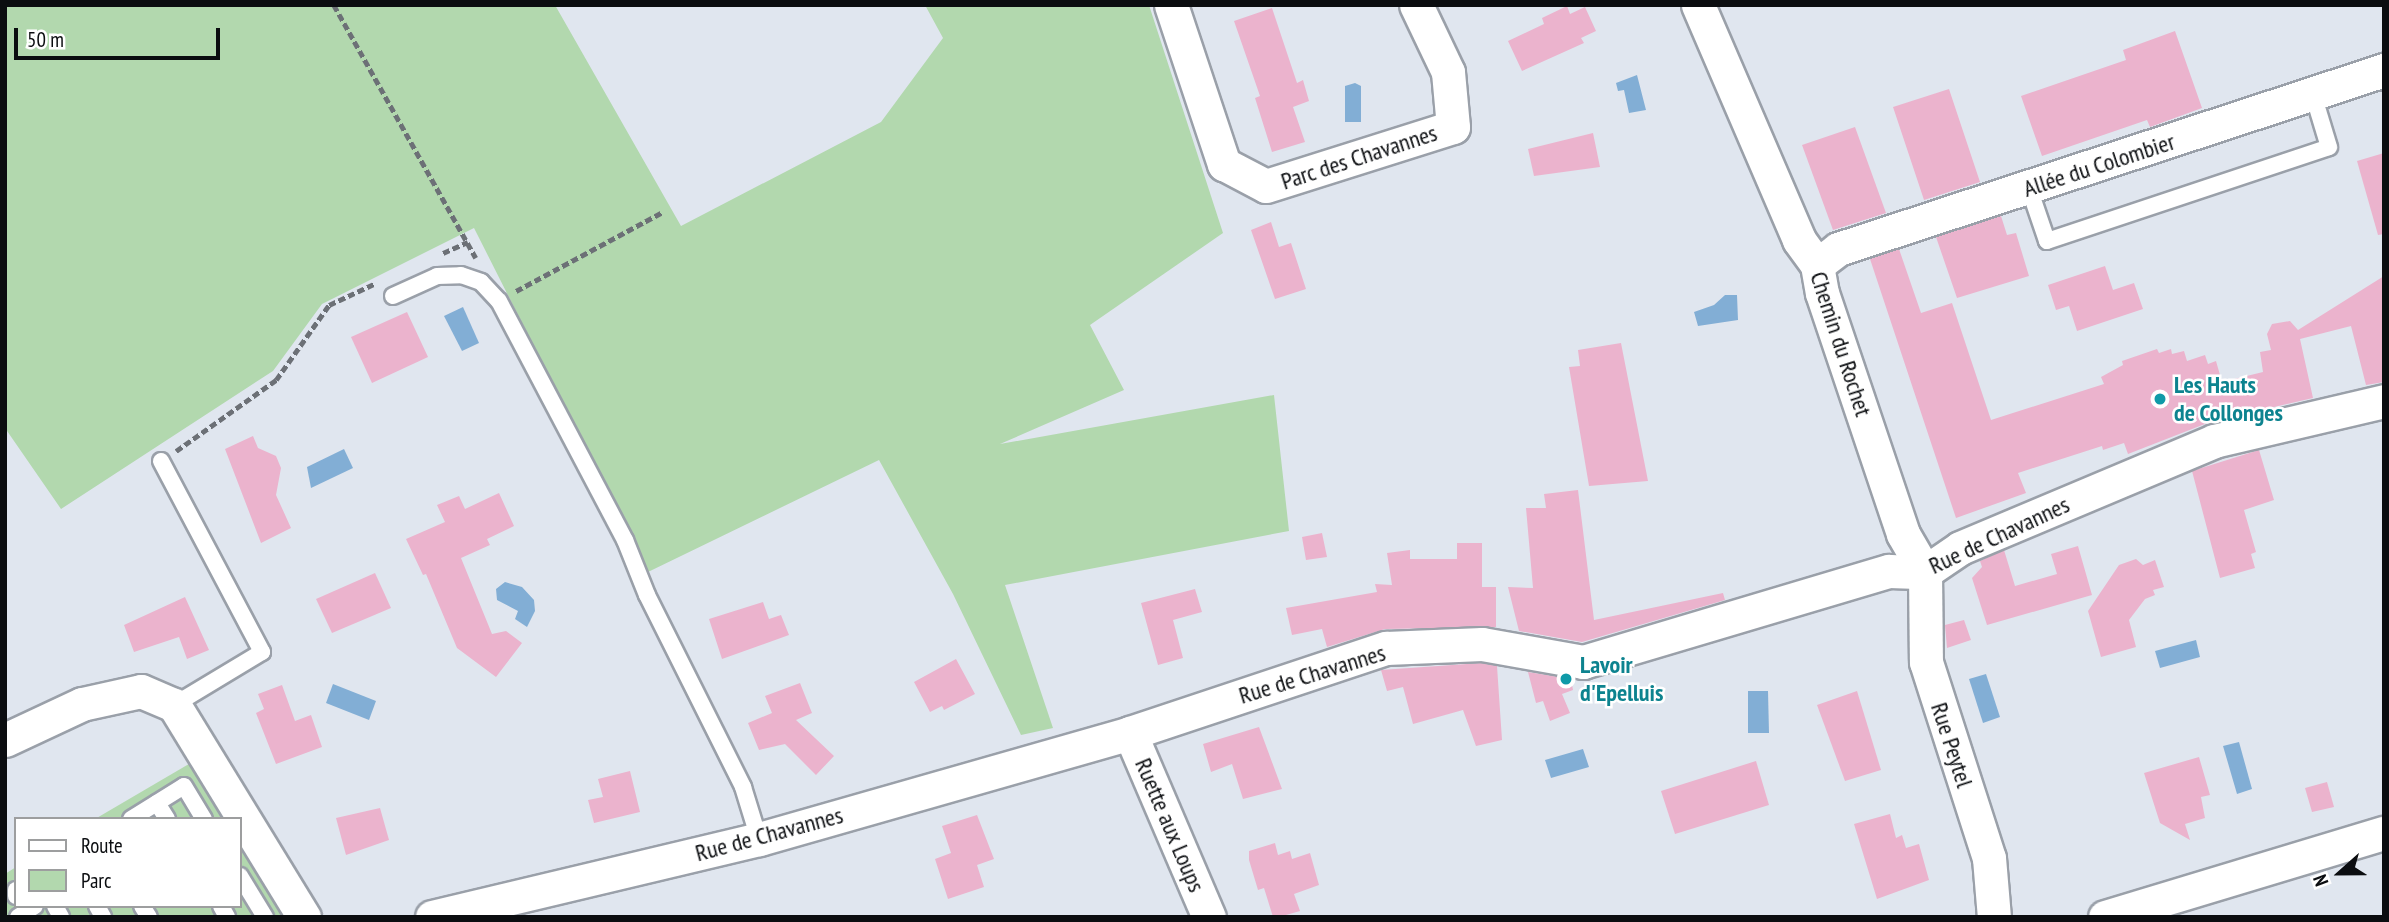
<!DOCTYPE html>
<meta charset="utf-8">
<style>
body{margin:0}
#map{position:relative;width:2389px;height:922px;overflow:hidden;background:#e0e6ef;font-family:"PT Sans Narrow",sans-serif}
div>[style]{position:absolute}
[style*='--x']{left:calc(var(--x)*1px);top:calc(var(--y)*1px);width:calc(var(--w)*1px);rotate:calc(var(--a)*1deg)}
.green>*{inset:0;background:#b2d8ae}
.water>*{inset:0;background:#82aed5}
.building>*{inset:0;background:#ebb3cd}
.path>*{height:4.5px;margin-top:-2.25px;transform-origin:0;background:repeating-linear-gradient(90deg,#6c7076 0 7px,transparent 0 10.5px)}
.roads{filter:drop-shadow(2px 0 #9aa0a9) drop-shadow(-2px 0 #9aa0a9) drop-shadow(0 2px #9aa0a9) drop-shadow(0 -2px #9aa0a9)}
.lane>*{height:16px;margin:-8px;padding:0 8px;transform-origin:8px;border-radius:8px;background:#fff}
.street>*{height:33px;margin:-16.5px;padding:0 16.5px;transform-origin:16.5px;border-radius:16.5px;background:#fff}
.dots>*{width:19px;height:19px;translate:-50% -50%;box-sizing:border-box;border:4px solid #fff;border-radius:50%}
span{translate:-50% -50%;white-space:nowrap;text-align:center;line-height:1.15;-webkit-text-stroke:5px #fff;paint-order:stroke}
.street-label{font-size:24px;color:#0b0d10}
.culture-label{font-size:24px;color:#0d838f;font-weight:700}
.left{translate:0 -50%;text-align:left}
.frame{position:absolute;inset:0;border:7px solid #0b0d10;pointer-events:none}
.legend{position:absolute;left:14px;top:817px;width:228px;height:91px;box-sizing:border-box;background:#fff;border:2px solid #9d9e9f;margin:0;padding:9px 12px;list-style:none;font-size:21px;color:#0b0d10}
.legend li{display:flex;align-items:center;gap:14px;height:35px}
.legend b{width:35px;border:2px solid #9d9e9f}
.north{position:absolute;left:2305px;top:838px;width:70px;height:70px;-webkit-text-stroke:5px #fff;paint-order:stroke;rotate:249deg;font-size:19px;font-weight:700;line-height:28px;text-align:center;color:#0b0d10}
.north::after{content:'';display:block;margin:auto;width:24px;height:32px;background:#0b0d10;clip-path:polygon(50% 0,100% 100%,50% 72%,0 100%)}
.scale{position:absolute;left:14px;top:28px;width:206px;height:32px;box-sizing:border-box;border:4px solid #0b0d10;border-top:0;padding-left:9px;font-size:21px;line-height:24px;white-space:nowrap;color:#0b0d10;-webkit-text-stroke:5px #fff;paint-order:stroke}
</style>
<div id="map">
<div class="green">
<i style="clip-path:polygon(5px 5px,555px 5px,681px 226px,881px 122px,943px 38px,925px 5px,1149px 5px,1223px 233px,1090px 325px,1124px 390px,1000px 444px,1274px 395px,1289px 531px,1005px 585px,1053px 728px,1021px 735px,953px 594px,879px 460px,648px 572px,474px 228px,322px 304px,273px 371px,61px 509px,5px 428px)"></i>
<i style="clip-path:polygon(194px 761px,229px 819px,95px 819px)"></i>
<i style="clip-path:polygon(240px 836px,290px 917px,5px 917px,5px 874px,16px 867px,16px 906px,240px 906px)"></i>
</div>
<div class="water">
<i style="clip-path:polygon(1637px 75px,1646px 110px,1629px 113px,1624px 90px,1618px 91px,1616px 83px)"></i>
<i style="clip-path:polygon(1355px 83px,1361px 86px,1361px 122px,1345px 122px,1345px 86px)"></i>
<i style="clip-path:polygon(1725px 295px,1737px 295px,1738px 320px,1698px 326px,1694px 312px,1714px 305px)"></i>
<i style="clip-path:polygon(463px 307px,479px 343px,462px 351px,444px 316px)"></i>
<i style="clip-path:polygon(344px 449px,353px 468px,311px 488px,307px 467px)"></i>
<i style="clip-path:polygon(505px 582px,522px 587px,534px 600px,535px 611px,527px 627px,515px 619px,518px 611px,497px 600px,496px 589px)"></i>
<i style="clip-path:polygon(2196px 640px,2200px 657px,2160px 668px,2155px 651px)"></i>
<i style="clip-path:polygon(1986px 674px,2000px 717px,1983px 723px,1969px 679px)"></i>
<i style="clip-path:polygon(333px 684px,376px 701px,369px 720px,326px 703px)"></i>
<i style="clip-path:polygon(1748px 691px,1768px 691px,1769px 733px,1748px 733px)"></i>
<i style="clip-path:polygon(2239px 742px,2252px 789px,2237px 794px,2223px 746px)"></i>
<i style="clip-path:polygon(1583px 749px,1589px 767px,1551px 778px,1545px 760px)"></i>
</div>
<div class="building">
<i style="clip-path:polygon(1567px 6px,1570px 14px,1585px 7px,1596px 31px,1581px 38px,1584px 43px,1522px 71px,1508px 41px,1544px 24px,1542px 18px)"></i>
<i style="clip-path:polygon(1272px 8px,1297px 83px,1303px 80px,1309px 101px,1293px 107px,1305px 142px,1272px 152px,1255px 98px,1260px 96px,1234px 21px)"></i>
<i style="clip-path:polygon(2175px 31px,2202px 108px,2150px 127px,2147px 120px,2042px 156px,2021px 96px,2126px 60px,2123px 50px)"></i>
<i style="clip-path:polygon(1949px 89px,1980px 182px,1924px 200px,1893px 107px)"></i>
<i style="clip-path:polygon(1855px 127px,1886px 213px,1833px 230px,1802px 145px)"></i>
<i style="clip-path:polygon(1593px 133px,1600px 167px,1534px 176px,1528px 149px)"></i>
<i style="clip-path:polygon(2384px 153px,2384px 234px,2378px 235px,2357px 161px)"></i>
<i style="clip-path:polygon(2001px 216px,2007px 235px,2016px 233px,2029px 276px,1957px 298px,1936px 237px)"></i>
<i style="clip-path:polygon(1271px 222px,1279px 247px,1291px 243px,1306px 289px,1275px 299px,1251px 230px)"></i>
<i style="clip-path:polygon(1899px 249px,1921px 313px,1952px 303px,1991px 420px,2104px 384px,2101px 377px,2123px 365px,2122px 361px,2157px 349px,2159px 353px,2171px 349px,2172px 354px,2184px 351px,2187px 361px,2205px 355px,2208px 364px,2216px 361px,2222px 382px,2263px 372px,2260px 352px,2271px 350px,2267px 334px,2272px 324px,2290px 321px,2298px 330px,2384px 276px,2384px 382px,2366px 385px,2351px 326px,2300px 339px,2313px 398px,2210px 422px,2128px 454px,2124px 443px,2103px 450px,2102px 446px,2018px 473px,2026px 493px,1956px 518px,1870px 259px)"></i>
<i style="clip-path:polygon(2105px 266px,2113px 290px,2134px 283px,2143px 309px,2077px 331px,2069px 306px,2056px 310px,2048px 285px)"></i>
<i style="clip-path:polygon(407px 312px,428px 357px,372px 383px,351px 337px)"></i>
<i style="clip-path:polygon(1621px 343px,1648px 481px,1589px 486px,1569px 367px,1580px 366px,1578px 350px)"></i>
<i style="clip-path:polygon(253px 436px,258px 448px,276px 456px,281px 468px,276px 495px,291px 528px,261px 543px,225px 449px)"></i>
<i style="clip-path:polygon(2259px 450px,2274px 500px,2244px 510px,2256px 552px,2251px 554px,2255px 568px,2220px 578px,2192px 471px)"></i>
<i style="clip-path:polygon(1578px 490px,1594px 620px,1723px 593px,1725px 600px,1582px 642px,1519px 631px,1508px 587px,1533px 588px,1526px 508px,1546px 508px,1544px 494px)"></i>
<i style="clip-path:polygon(499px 493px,514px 526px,487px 539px,490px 545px,461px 558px,492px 634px,506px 631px,522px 643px,496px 677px,457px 648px,426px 574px,423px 575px,406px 539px,445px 522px,437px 505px,459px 496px,465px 509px)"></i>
<i style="clip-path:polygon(1322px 533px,1327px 557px,1306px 560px,1302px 537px)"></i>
<i style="clip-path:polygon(1457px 543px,1482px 543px,1482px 587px,1496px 587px,1496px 627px,1385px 629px,1327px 647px,1322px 629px,1292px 635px,1286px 608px,1377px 592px,1375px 584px,1392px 585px,1387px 553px,1410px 550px,1410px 559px,1457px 559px)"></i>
<i style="clip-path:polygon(2078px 546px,2092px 595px,1987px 625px,1972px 578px,1982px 567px,1980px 561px,2004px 550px,2015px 586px,2057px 574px,2051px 554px)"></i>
<i style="clip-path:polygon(2136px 559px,2143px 565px,2155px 560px,2164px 587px,2153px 590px,2155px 595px,2145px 599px,2129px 620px,2136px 647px,2101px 657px,2088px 611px,2119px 565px)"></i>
<i style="clip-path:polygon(375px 573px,391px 608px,332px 633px,316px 599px)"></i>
<i style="clip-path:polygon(1195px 589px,1202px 612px,1173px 620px,1183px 658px,1158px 665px,1141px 603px)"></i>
<i style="clip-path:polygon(185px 597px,209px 650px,187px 659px,179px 637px,134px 652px,124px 625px)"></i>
<i style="clip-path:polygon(763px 602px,769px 619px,781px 615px,789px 635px,722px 659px,709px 619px)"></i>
<i style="clip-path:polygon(1964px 620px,1971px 640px,1947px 648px,1945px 625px)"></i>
<i style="clip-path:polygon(956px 659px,975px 694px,944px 710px,942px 706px,930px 712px,914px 682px)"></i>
<i style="clip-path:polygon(1481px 663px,1497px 666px,1502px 740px,1476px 746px,1463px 710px,1413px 724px,1403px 687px,1387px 691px,1381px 670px)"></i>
<i style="clip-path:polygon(1528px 672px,1571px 679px,1573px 690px,1562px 694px,1570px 713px,1550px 721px,1543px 701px,1536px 703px)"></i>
<i style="clip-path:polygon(800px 683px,812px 713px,796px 720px,834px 756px,816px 775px,785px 744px,759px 750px,748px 723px,772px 713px,765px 696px)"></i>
<i style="clip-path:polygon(282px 685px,295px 721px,311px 715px,322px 747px,276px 764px,256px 713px,264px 709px,258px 694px)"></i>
<i style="clip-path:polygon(1857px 691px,1881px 770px,1845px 781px,1817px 705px)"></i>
<i style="clip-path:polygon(1259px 727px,1282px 789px,1243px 799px,1232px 764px,1211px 772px,1203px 744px)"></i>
<i style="clip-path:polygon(2199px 757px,2210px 795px,2201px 797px,2205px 818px,2185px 824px,2190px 840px,2160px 823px,2144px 773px)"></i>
<i style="clip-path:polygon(1756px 761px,1769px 805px,1675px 834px,1661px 791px)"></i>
<i style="clip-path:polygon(630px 771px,640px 812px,594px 823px,588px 800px,603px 797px,598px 779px)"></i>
<i style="clip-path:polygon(2327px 782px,2334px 807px,2312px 812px,2305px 788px)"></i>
<i style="clip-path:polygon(380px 808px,389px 840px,346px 855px,336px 818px)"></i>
<i style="clip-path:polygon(1890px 814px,1896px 838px,1902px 835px,1906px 848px,1919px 844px,1929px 880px,1877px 899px,1854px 824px)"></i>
<i style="clip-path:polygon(977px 815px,994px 859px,977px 865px,984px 887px,948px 899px,935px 859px,951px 853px,942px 826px)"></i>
<i style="clip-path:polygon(1275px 843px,1278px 855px,1290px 851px,1292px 859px,1310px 853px,1319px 885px,1294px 894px,1300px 911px,1279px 917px,1273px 917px,1264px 888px,1258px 890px,1249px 860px,1249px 851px)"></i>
</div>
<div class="path">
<i style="--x:334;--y:5;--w:290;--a:60.7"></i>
<i style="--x:443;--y:253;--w:27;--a:-24"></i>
<i style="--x:516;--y:291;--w:167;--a:-28.3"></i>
<i style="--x:176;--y:451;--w:123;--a:-35.4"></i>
<i style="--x:276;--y:380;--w:92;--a:-54.8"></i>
<i style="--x:329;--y:305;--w:50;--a:-25"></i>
</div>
<div class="roads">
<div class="lane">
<i style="--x:2029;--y:188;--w:56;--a:71.2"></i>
<i style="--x:2047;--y:241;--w:297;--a:-18.4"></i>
<i style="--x:2329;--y:147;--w:55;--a:-106.8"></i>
<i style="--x:393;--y:296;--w:48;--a:-24.4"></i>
<i style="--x:437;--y:276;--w:24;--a:-2"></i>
<i style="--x:461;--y:275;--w:21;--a:19"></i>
<i style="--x:481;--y:282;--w:26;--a:47"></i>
<i style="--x:499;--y:301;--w:270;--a:62.2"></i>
<i style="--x:625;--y:540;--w:59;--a:68.2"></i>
<i style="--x:647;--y:595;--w:215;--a:63.4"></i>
<i style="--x:743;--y:787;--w:54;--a:72.9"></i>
<i style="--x:161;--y:461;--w:216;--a:62.1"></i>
<i style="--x:262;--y:652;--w:103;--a:148.9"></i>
<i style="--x:157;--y:803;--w:19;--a:58"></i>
<i style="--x:131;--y:819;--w:62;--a:-31.9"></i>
<i style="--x:184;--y:786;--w:39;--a:59"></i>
<i style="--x:240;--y:876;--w:48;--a:58.6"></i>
<i style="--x:16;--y:890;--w:6;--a:90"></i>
<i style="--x:55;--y:906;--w:13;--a:61"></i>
<i style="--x:97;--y:906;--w:13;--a:61"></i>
<i style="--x:142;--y:906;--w:13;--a:58"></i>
<i style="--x:221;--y:906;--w:13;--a:61"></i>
<i style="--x:18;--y:917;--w:20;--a:-33"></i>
</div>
<div class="street">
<i style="--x:1171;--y:5;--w:168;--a:71.6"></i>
<i style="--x:1224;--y:164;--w:47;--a:27.6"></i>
<i style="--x:1266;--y:186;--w:196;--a:-17.5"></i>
<i style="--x:1453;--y:127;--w:55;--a:-95.2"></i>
<i style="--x:1448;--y:72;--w:74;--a:-115.5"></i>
<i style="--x:1698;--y:5;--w:256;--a:66.7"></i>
<i style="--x:1799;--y:240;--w:31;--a:54"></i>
<i style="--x:1817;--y:265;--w:28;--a:80"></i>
<i style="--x:1822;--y:293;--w:254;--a:71.4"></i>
<i style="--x:1903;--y:534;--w:44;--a:59.9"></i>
<i style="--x:1817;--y:265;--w:26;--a:-37"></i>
<i style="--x:1838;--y:249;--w:575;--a:-18.15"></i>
<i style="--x:1925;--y:572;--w:90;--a:89.4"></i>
<i style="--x:1926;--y:662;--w:206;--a:72.2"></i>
<i style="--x:1989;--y:858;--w:59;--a:85.2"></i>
<i style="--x:1130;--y:733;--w:200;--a:66.8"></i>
<i style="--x:5;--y:740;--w:85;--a:-25.1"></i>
<i style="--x:82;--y:704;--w:60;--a:-12.4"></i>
<i style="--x:141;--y:691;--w:36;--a:23"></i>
<i style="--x:174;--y:705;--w:249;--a:58.5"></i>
<i style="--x:432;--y:917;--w:336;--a:-13.4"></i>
<i style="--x:759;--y:839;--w:386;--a:-15.9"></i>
<i style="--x:1130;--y:733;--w:270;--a:-18.4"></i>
<i style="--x:1386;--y:648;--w:96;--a:-2.4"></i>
<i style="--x:1482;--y:644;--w:103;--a:10.1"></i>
<i style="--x:1583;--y:662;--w:319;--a:-16.6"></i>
<i style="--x:1889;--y:571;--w:36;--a:2"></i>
<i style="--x:1925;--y:572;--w:42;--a:-34.4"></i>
<i style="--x:1960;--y:548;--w:276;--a:-22.8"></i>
<i style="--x:2214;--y:441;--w:175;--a:-13.2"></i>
<i style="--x:2105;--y:917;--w:291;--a:-16.8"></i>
</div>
</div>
<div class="dots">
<i style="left:2160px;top:399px;background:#0f9aa8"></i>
<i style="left:1566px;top:679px;background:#0f9aa8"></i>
</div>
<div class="street-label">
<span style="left:1359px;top:157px;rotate:-18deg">Parc des Chavannes</span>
<span style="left:2099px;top:165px;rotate:-18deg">Allée du Colombier</span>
<span style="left:1841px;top:344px;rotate:72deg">Chemin du Rochet</span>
<span style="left:1999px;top:535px;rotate:-25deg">Rue de Chavannes</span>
<span style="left:1312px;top:674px;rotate:-17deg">Rue de Chavannes</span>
<span style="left:1952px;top:745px;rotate:72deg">Rue Peytel</span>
<span style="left:1170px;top:825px;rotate:67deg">Ruette aux Loups</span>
<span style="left:769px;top:834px;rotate:-15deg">Rue de Chavannes</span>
</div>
<div class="culture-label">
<span class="left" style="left:2174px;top:399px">Les Hauts<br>de Collonges</span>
<span class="left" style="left:1580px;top:679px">Lavoir<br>d'Epelluis</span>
</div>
<div class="frame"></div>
<ul class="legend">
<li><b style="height:9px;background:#fff"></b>Route</li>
<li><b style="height:19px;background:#b2d8ae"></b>Parc</li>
</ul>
<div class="north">N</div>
<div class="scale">50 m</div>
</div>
